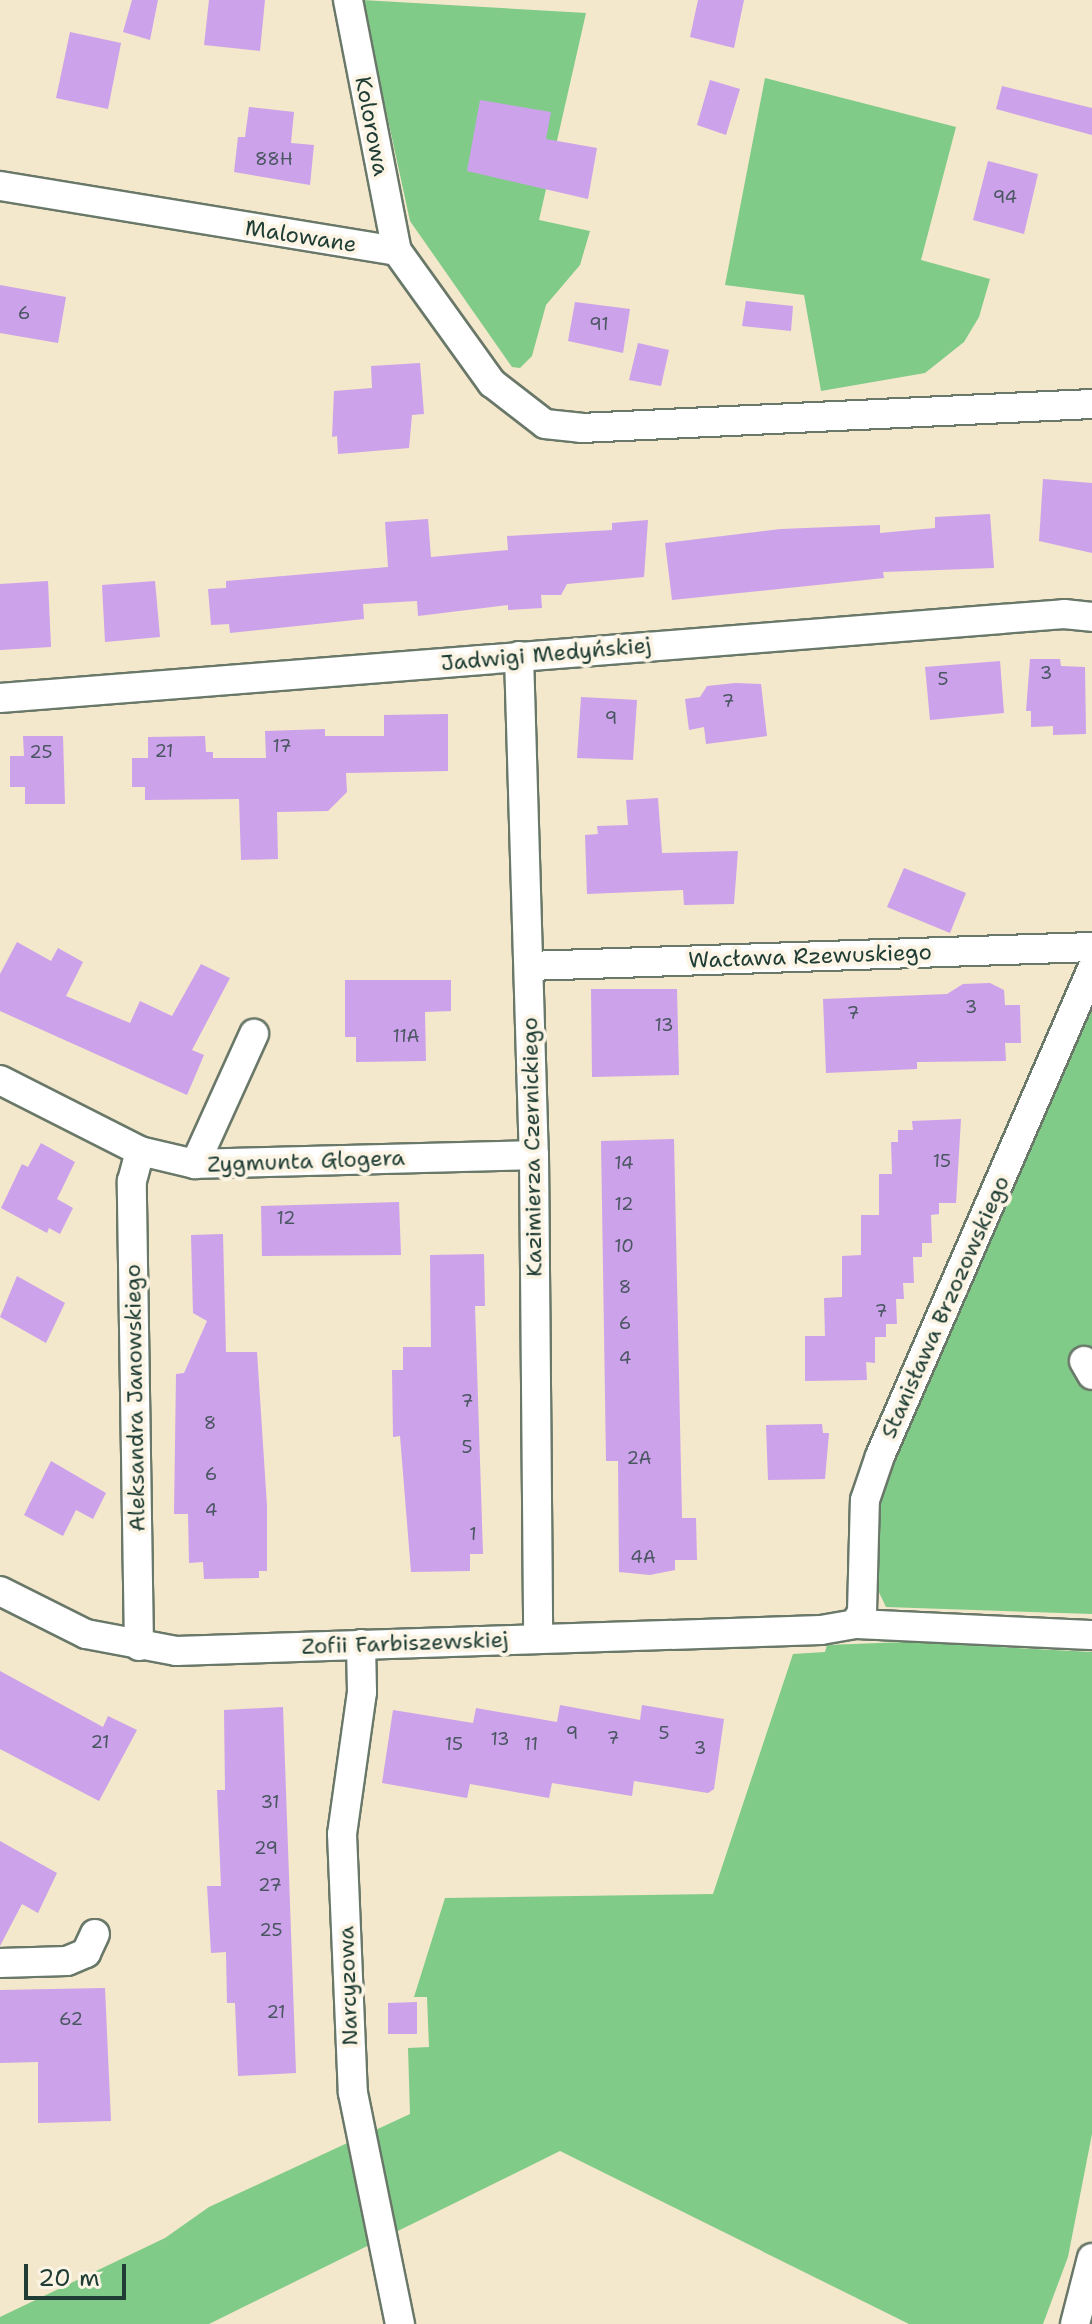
<!DOCTYPE html>
<meta charset="utf-8">
<style>
body{margin:0}
#map{position:relative;width:1092px;height:2324px;overflow:hidden;background:#f3e7cc;font-family:"Shantell Sans",sans-serif}
div>[style]{position:absolute}
[style*='--x']{left:calc(var(--x)*1px);top:calc(var(--y)*1px);width:calc(var(--w)*1px);rotate:calc(var(--a)*1deg)}
.green>*{inset:0;background:#81cb88}
.building>*{inset:0;background:#cca2ea}
.roads{filter:drop-shadow(2px 0 #697869) drop-shadow(-2px 0 #697869) drop-shadow(0 2px #697869) drop-shadow(0 -2px #697869)}
.street>*{height:28px;margin:-14px;padding:0 14px;transform-origin:14px;border-radius:14px;background:#fff}
span{translate:-50% -50%;white-space:nowrap;text-align:center;line-height:1.15;-webkit-text-stroke:8px #fcf5e5;paint-order:stroke}
.number-label{font-size:18px;color:#4a5662}
.number-label span{-webkit-text-stroke-width:0}
.street-label{font-size:22px;color:#1f3d34}
.scale{position:absolute;left:24px;top:2264px;width:102px;height:36px;box-sizing:border-box;border:4px solid #1f3d34;border-top:0;padding-left:10px;font-size:24px;line-height:28px;white-space:nowrap;color:#1f3d34;-webkit-text-stroke:6px #fcf5e5;paint-order:stroke}
</style>
<div id="map">
<div class="green">
<i style="clip-path:polygon(362px 0,586px 13px,539px 220px,590px 231px,580px 265px,546px 305px,532px 356px,520px 368px,512px 367px,410px 221px)"></i>
<i style="clip-path:polygon(765px 78px,956px 127px,921px 260px,990px 279px,979px 317px,964px 342px,925px 373px,821px 391px,804px 295px,725px 285px)"></i>
<i style="clip-path:polygon(1092px 1010px,1092px 1614px,886px 1607px,876px 1586px,882px 1489px)"></i>
<i style="clip-path:polygon(906px 1642px,1092px 1652px,1092px 2134px,1068px 2257px,1043px 2324px,909px 2324px,560px 2151px,209px 2324px,0 2324px,0 2317px,165px 2238px,209px 2207px,410px 2114px,408px 2048px,429px 2047px,427px 1997px,414px 1997px,445px 1898px,713px 1894px,793px 1654px,825px 1652px,827px 1645px)"></i>
</div>
<div class="building">
<i style="clip-path:polygon(132px 0,158px 0,150px 40px,123px 32px)"></i>
<i style="clip-path:polygon(209px 0,265px 0,260px 51px,204px 45px)"></i>
<i style="clip-path:polygon(698px 0,744px 0,734px 48px,690px 37px)"></i>
<i style="clip-path:polygon(70px 32px,121px 43px,108px 109px,56px 98px)"></i>
<i style="clip-path:polygon(710px 80px,740px 89px,726px 135px,697px 125px)"></i>
<i style="clip-path:polygon(1002px 86px,1092px 108px,1092px 135px,996px 109px)"></i>
<i style="clip-path:polygon(480px 100px,551px 112px,546px 139px,597px 148px,588px 199px,467px 171px)"></i>
<i style="clip-path:polygon(249px 107px,294px 112px,291px 143px,314px 145px,310px 185px,234px 172px,238px 137px,245px 137px)"></i>
<i style="clip-path:polygon(988px 161px,1038px 174px,1024px 234px,973px 220px)"></i>
<i style="clip-path:polygon(0 285px,66px 297px,58px 343px,0 333px)"></i>
<i style="clip-path:polygon(746px 301px,793px 306px,791px 331px,742px 326px)"></i>
<i style="clip-path:polygon(575px 302px,630px 309px,623px 353px,568px 341px)"></i>
<i style="clip-path:polygon(638px 343px,669px 350px,661px 386px,629px 380px)"></i>
<i style="clip-path:polygon(420px 363px,424px 414px,412px 415px,409px 448px,338px 454px,337px 436px,332px 437px,334px 391px,372px 388px,371px 366px)"></i>
<i style="clip-path:polygon(1043px 479px,1092px 483px,1092px 553px,1039px 541px)"></i>
<i style="clip-path:polygon(990px 514px,994px 568px,883px 572px,884px 578px,672px 600px,665px 543px,781px 529px,880px 525px,880px 533px,935px 528px,935px 517px)"></i>
<i style="clip-path:polygon(428px 519px,431px 557px,508px 550px,507px 536px,612px 530px,612px 523px,648px 520px,644px 577px,567px 584px,561px 595px,541px 595px,542px 608px,508px 610px,508px 605px,418px 616px,417px 601px,363px 604px,364px 619px,230px 633px,229px 624px,211px 625px,208px 589px,226px 588px,226px 581px,388px 567px,385px 522px)"></i>
<i style="clip-path:polygon(48px 581px,51px 647px,0 650px,0 584px)"></i>
<i style="clip-path:polygon(155px 581px,160px 637px,105px 642px,102px 585px)"></i>
<i style="clip-path:polygon(1030px 659px,1060px 659px,1061px 666px,1085px 667px,1086px 734px,1053px 735px,1053px 726px,1031px 727px,1031px 711px,1026px 711px)"></i>
<i style="clip-path:polygon(1000px 661px,1004px 713px,930px 720px,925px 667px)"></i>
<i style="clip-path:polygon(735px 683px,761px 684px,767px 736px,706px 744px,704px 727px,689px 730px,685px 699px,700px 697px,707px 686px)"></i>
<i style="clip-path:polygon(581px 697px,637px 700px,633px 760px,577px 758px)"></i>
<i style="clip-path:polygon(448px 714px,448px 771px,346px 773px,347px 792px,328px 811px,277px 812px,278px 859px,241px 860px,239px 799px,145px 800px,145px 787px,132px 787px,132px 758px,148px 758px,148px 737px,205px 736px,206px 752px,213px 752px,213px 758px,266px 758px,265px 731px,325px 729px,325px 736px,384px 736px,384px 715px)"></i>
<i style="clip-path:polygon(23px 736px,63px 736px,65px 804px,25px 804px,25px 787px,10px 787px,10px 756px,24px 756px)"></i>
<i style="clip-path:polygon(658px 798px,662px 853px,738px 851px,734px 904px,684px 905px,683px 890px,587px 894px,585px 835px,598px 834px,597px 826px,628px 825px,626px 800px)"></i>
<i style="clip-path:polygon(904px 868px,966px 893px,950px 933px,887px 907px)"></i>
<i style="clip-path:polygon(17px 942px,51px 961px,58px 948px,83px 962px,66px 996px,130px 1023px,140px 1001px,172px 1016px,201px 964px,230px 978px,192px 1050px,204px 1055px,187px 1095px,0 1011px,0 974px)"></i>
<i style="clip-path:polygon(345px 980px,451px 980px,451px 1011px,425px 1012px,426px 1061px,356px 1062px,356px 1037px,345px 1037px)"></i>
<i style="clip-path:polygon(990px 983px,1004px 990px,1005px 1005px,1020px 1005px,1021px 1043px,1005px 1043px,1006px 1061px,917px 1062px,917px 1069px,826px 1073px,823px 999px,947px 994px,963px 984px)"></i>
<i style="clip-path:polygon(591px 989px,677px 989px,679px 1075px,592px 1077px)"></i>
<i style="clip-path:polygon(961px 1119px,956px 1203px,939px 1203px,939px 1214px,931px 1215px,932px 1243px,922px 1243px,922px 1257px,913px 1257px,914px 1283px,903px 1283px,904px 1299px,896px 1299px,897px 1324px,886px 1324px,886px 1337px,875px 1337px,875px 1363px,866px 1362px,867px 1380px,805px 1381px,805px 1336px,825px 1336px,824px 1298px,842px 1297px,842px 1256px,861px 1255px,861px 1215px,879px 1215px,879px 1174px,892px 1174px,891px 1142px,898px 1142px,898px 1130px,913px 1130px,912px 1121px)"></i>
<i style="clip-path:polygon(674px 1139px,682px 1518px,696px 1518px,697px 1560px,675px 1560px,675px 1570px,650px 1575px,619px 1572px,618px 1461px,606px 1461px,601px 1141px)"></i>
<i style="clip-path:polygon(41px 1143px,75px 1162px,57px 1199px,73px 1208px,60px 1234px,49px 1228px,47px 1233px,1px 1208px,22px 1164px,28px 1167px)"></i>
<i style="clip-path:polygon(399px 1202px,401px 1255px,262px 1256px,261px 1206px)"></i>
<i style="clip-path:polygon(223px 1234px,226px 1352px,257px 1352px,267px 1506px,267px 1571px,259px 1571px,259px 1578px,204px 1579px,203px 1562px,189px 1563px,188px 1514px,174px 1514px,176px 1374px,184px 1373px,207px 1321px,193px 1313px,191px 1235px)"></i>
<i style="clip-path:polygon(484px 1254px,485px 1306px,475px 1306px,483px 1554px,470px 1554px,470px 1571px,411px 1572px,400px 1436px,393px 1437px,392px 1370px,403px 1370px,403px 1347px,431px 1347px,430px 1255px)"></i>
<i style="clip-path:polygon(17px 1276px,65px 1303px,46px 1343px,0 1317px)"></i>
<i style="clip-path:polygon(822px 1424px,823px 1433px,829px 1433px,825px 1479px,768px 1480px,766px 1425px)"></i>
<i style="clip-path:polygon(51px 1461px,106px 1493px,93px 1519px,76px 1510px,63px 1536px,24px 1515px)"></i>
<i style="clip-path:polygon(0 1671px,103px 1727px,108px 1716px,137px 1730px,99px 1801px,0 1749px)"></i>
<i style="clip-path:polygon(560px 1705px,640px 1720px,642px 1705px,724px 1719px,714px 1789px,708px 1793px,634px 1781px,632px 1796px,552px 1783px,549px 1798px,470px 1784px,467px 1798px,382px 1783px,393px 1710px,473px 1723px,476px 1708px,557px 1722px)"></i>
<i style="clip-path:polygon(283px 1707px,296px 2073px,238px 2076px,235px 2003px,227px 2003px,226px 1952px,211px 1953px,207px 1886px,221px 1886px,217px 1790px,225px 1790px,224px 1710px)"></i>
<i style="clip-path:polygon(0 1841px,57px 1873px,38px 1913px,22px 1904px,0 1946px)"></i>
<i style="clip-path:polygon(105px 1988px,111px 2121px,38px 2123px,38px 2062px,0 2063px,0 1990px)"></i>
<i style="clip-path:polygon(417px 2002px,417px 2034px,388px 2034px,388px 2003px)"></i>
</div>
<div class="roads">
<div class="street">
<i style="--x:348;--y:0;--w:256;--a:79"></i>
<i style="--x:0;--y:186;--w:402;--a:9.3"></i>
<i style="--x:397;--y:251;--w:163;--a:54.3"></i>
<i style="--x:492;--y:383;--w:67;--a:37.7"></i>
<i style="--x:545;--y:424;--w:36;--a:6"></i>
<i style="--x:581;--y:428;--w:512;--a:-2.69"></i>
<i style="--x:519;--y:656;--w:499;--a:88.3"></i>
<i style="--x:534;--y:1155;--w:484;--a:89.5"></i>
<i style="--x:0;--y:698;--w:1067;--a:-4.51"></i>
<i style="--x:1064;--y:614;--w:28;--a:6"></i>
<i style="--x:529;--y:966;--w:563;--a:-1.93"></i>
<i style="--x:0;--y:1080;--w:157;--a:26.9"></i>
<i style="--x:140;--y:1151;--w:57;--a:13.3"></i>
<i style="--x:195;--y:1164;--w:339;--a:-1.5"></i>
<i style="--x:195;--y:1164;--w:143;--a:-65.6"></i>
<i style="--x:1084;--y:1361;--w:16;--a:60"></i>
<i style="--x:0;--y:1591;--w:96;--a:26.6"></i>
<i style="--x:86;--y:1634;--w:92;--a:10.7"></i>
<i style="--x:176;--y:1651;--w:645;--a:-1.86"></i>
<i style="--x:821;--y:1630;--w:35;--a:-10"></i>
<i style="--x:855;--y:1624;--w:14;--a:-60"></i>
<i style="--x:862;--y:1612;--w:112;--a:-88.5"></i>
<i style="--x:865;--y:1500;--w:46;--a:-71.2"></i>
<i style="--x:880;--y:1456;--w:531;--a:-66.48"></i>
<i style="--x:855;--y:1624;--w:237;--a:2.7"></i>
<i style="--x:361;--y:1644;--w:48;--a:88.8"></i>
<i style="--x:362;--y:1692;--w:143;--a:98"></i>
<i style="--x:342;--y:1834;--w:259;--a:87.6"></i>
<i style="--x:353;--y:2093;--w:236;--a:78.5"></i>
<i style="--x:139;--y:1646;--w:465;--a:-90.9"></i>
<i style="--x:132;--y:1181;--w:31;--a:-75"></i>
<i style="--x:0;--y:1963;--w:67;--a:-1.7"></i>
<i style="--x:67;--y:1961;--w:21;--a:-23"></i>
<i style="--x:86;--y:1953;--w:21;--a:-65"></i>
<i style="--x:1075;--y:2324;--w:68;--a:-75.6"></i>
</div>
</div>
<div class="number-label">
<span style="left:274px;top:159px">88H</span>
<span style="left:1005px;top:197px">94</span>
<span style="left:24px;top:313px">6</span>
<span style="left:599px;top:324px">91</span>
<span style="left:1046px;top:673px">3</span>
<span style="left:943px;top:679px">5</span>
<span style="left:728px;top:701px">7</span>
<span style="left:611px;top:718px">9</span>
<span style="left:282px;top:746px">17</span>
<span style="left:164px;top:751px">21</span>
<span style="left:41px;top:752px">25</span>
<span style="left:971px;top:1007px">3</span>
<span style="left:853px;top:1013px">7</span>
<span style="left:664px;top:1025px">13</span>
<span style="left:406px;top:1036px">11A</span>
<span style="left:942px;top:1161px">15</span>
<span style="left:624px;top:1163px">14</span>
<span style="left:624px;top:1204px">12</span>
<span style="left:286px;top:1218px">12</span>
<span style="left:624px;top:1246px">10</span>
<span style="left:625px;top:1287px">8</span>
<span style="left:881px;top:1311px">7</span>
<span style="left:625px;top:1323px">6</span>
<span style="left:625px;top:1358px">4</span>
<span style="left:467px;top:1401px">7</span>
<span style="left:210px;top:1423px">8</span>
<span style="left:467px;top:1447px">5</span>
<span style="left:639px;top:1458px">2A</span>
<span style="left:211px;top:1474px">6</span>
<span style="left:211px;top:1510px">4</span>
<span style="left:473px;top:1534px">1</span>
<span style="left:643px;top:1557px">4A</span>
<span style="left:572px;top:1733px">9</span>
<span style="left:664px;top:1733px">5</span>
<span style="left:613px;top:1738px">7</span>
<span style="left:500px;top:1739px">13</span>
<span style="left:100px;top:1742px">21</span>
<span style="left:454px;top:1744px">15</span>
<span style="left:531px;top:1744px">11</span>
<span style="left:700px;top:1748px">3</span>
<span style="left:270px;top:1802px">31</span>
<span style="left:266px;top:1848px">29</span>
<span style="left:270px;top:1885px">27</span>
<span style="left:271px;top:1930px">25</span>
<span style="left:276px;top:2012px">21</span>
<span style="left:71px;top:2019px">62</span>
</div>
<div class="street-label">
<span style="left:372px;top:126px;rotate:79deg">Kolorowa</span>
<span style="left:301px;top:236px;rotate:9deg">Malowane</span>
<span style="left:546px;top:654px;rotate:-5deg">Jadwigi Medyńskiej</span>
<span style="left:810px;top:956px;rotate:-2deg">Wacława Rzewuskiego</span>
<span style="left:532px;top:1147px;rotate:-91deg">Kazimierza Czernickiego</span>
<span style="left:306px;top:1161px;rotate:-2deg">Zygmunta Glogera</span>
<span style="left:945px;top:1307px;rotate:-66deg">Stanisława Brzozowskiego</span>
<span style="left:135px;top:1398px;rotate:-91deg">Aleksandra Janowskiego</span>
<span style="left:405px;top:1643px;rotate:-2deg">Zofii Farbiszewskiej</span>
<span style="left:348px;top:1986px;rotate:-92deg">Narcyzowa</span>
</div>
<div class="scale">20 m</div>
</div>
